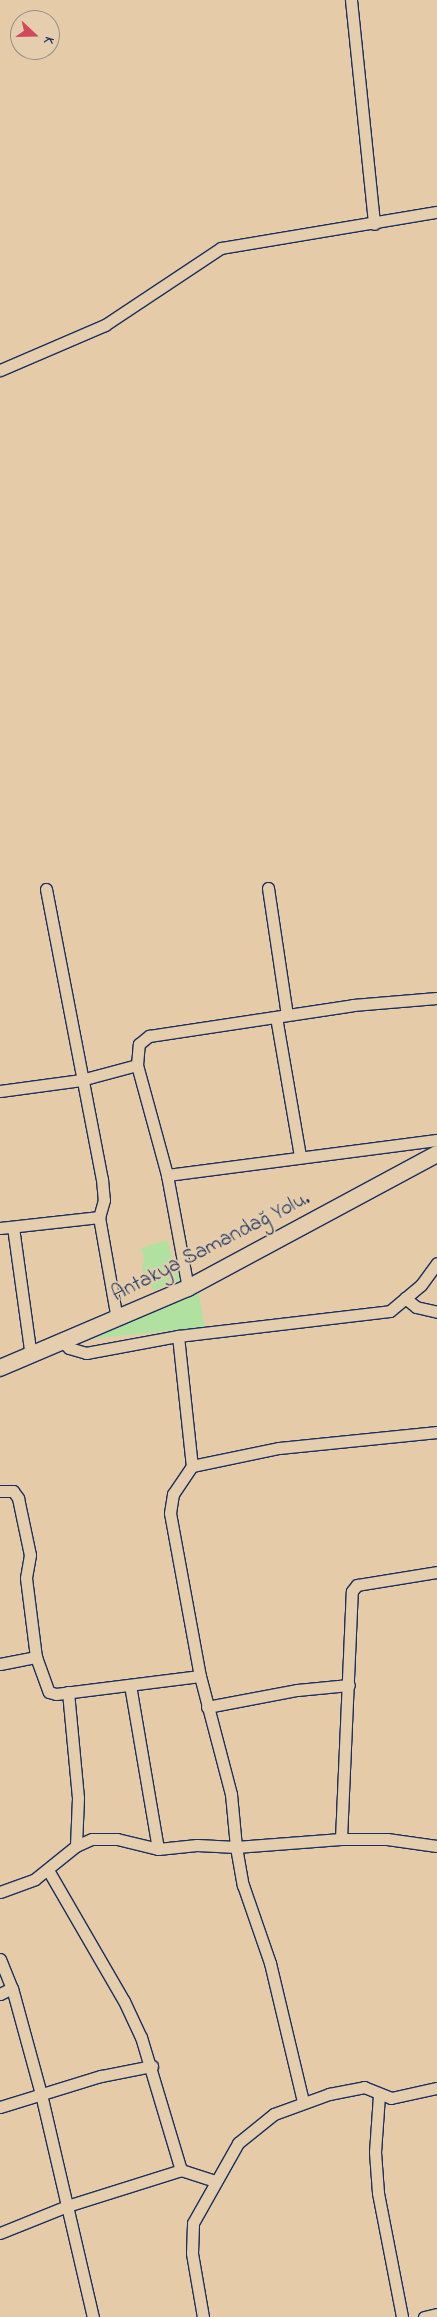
<!DOCTYPE html>
<meta charset="utf-8">
<style>
body{margin:0}
#map{position:relative;width:437px;height:2317px;overflow:hidden;background:#e6cba8;font-family:"Indie Flower",sans-serif}
div>[style]{position:absolute}
[style*='--x']{left:calc(var(--x)*1px);top:calc(var(--y)*1px);width:calc(var(--w)*1px);rotate:calc(var(--a)*1deg)}
.green>*{inset:0;background:#b1e1a1}
.roads{filter:drop-shadow(1px 0 #1b2f5e) drop-shadow(-1px 0 #1b2f5e) drop-shadow(0 1px #1b2f5e) drop-shadow(0 -1px #1b2f5e)}
.street>*{height:11px;margin:-5.5px;padding:0 5.5px;transform-origin:5.5px;border-radius:5.5px;background:#e5ceae}
.secondary>*{height:16px;margin:-8px;padding:0 8px;transform-origin:8px;border-radius:8px;background:#e5ceae}
span{translate:-50% -50%;white-space:nowrap;text-align:center;line-height:1.15;-webkit-text-stroke:4px #e5ceae;paint-order:stroke}
.street-label{font-size:21px;color:#1b2f5e}
.north{position:absolute;left:10px;top:10px;width:50px;height:50px;box-sizing:border-box;background:#e5ceae;border:1px solid #948e8e;border-radius:50%;rotate:111deg;font-size:14px;font-weight:700;line-height:20px;text-align:center;color:#1b2f5e}
.north::after{content:'';display:block;margin:auto;width:18px;height:22px;background:#d1495b;clip-path:polygon(50% 0,100% 100%,50% 72%,0 100%)}
</style>
<div id="map">
<div class="green">
<i style="clip-path:polygon(167px 1240px,180px 1281px,153px 1290px,150px 1283px,144px 1280px,149px 1276px,142px 1271px,144px 1258px,141px 1248px)"></i>
<i style="clip-path:polygon(198px 1290px,205px 1327px,89px 1339px)"></i>
</div>
<div class="roads">
<div class="street">
<i style="--x:351;--y:0;--w:225;--a:84.1"></i>
<i style="--x:0;--y:370;--w:114;--a:-23.2"></i>
<i style="--x:105;--y:325;--w:139;--a:-33.6"></i>
<i style="--x:221;--y:248;--w:219;--a:-9.5"></i>
<i style="--x:268;--y:888;--w:128;--a:81.5"></i>
<i style="--x:46;--y:889;--w:295;--a:79.1"></i>
<i style="--x:102;--y:1179;--w:21;--a:85"></i>
<i style="--x:104;--y:1200;--w:18;--a:106"></i>
<i style="--x:99;--y:1217;--w:104;--a:80"></i>
<i style="--x:276;--y:1017;--w:141;--a:80.2"></i>
<i style="--x:137;--y:1065;--w:114;--a:74.7"></i>
<i style="--x:167;--y:1175;--w:115;--a:79.5"></i>
<i style="--x:0;--y:1091;--w:82;--a:-7.7"></i>
<i style="--x:81;--y:1080;--w:58;--a:-15"></i>
<i style="--x:137;--y:1065;--w:21;--a:-85"></i>
<i style="--x:139;--y:1044;--w:13;--a:-39"></i>
<i style="--x:149;--y:1036;--w:206;--a:-8.6"></i>
<i style="--x:353;--y:1005;--w:84;--a:-4.8"></i>
<i style="--x:167;--y:1175;--w:272;--a:-7.4"></i>
<i style="--x:13;--y:1227;--w:130;--a:82.1"></i>
<i style="--x:0;--y:1228;--w:100;--a:-6.3"></i>
<i style="--x:405;--y:1298;--w:14;--a:39"></i>
<i style="--x:416;--y:1307;--w:22;--a:13"></i>
<i style="--x:178;--y:1336;--w:131;--a:83.9"></i>
<i style="--x:192;--y:1466;--w:34;--a:124"></i>
<i style="--x:173;--y:1494;--w:19;--a:99"></i>
<i style="--x:170;--y:1513;--w:166;--a:79.6"></i>
<i style="--x:200;--y:1676;--w:122;--a:75.3"></i>
<i style="--x:231;--y:1794;--w:53;--a:84.6"></i>
<i style="--x:236;--y:1847;--w:105;--a:-4.4"></i>
<i style="--x:341;--y:1839;--w:46;--a:0"></i>
<i style="--x:387;--y:1839;--w:50;--a:8"></i>
<i style="--x:64;--y:1343;--w:7;--a:45"></i>
<i style="--x:69;--y:1348;--w:18;--a:16"></i>
<i style="--x:86;--y:1353;--w:94;--a:-10.5"></i>
<i style="--x:178;--y:1336;--w:213;--a:-6.7"></i>
<i style="--x:390;--y:1311;--w:40;--a:-40"></i>
<i style="--x:421;--y:1285;--w:27;--a:-54"></i>
<i style="--x:192;--y:1466;--w:89;--a:-11.7"></i>
<i style="--x:279;--y:1448;--w:159;--a:-5.8"></i>
<i style="--x:0;--y:1491;--w:13;--a:0"></i>
<i style="--x:13;--y:1491;--w:9;--a:54"></i>
<i style="--x:18;--y:1498;--w:58;--a:78.1"></i>
<i style="--x:30;--y:1555;--w:23;--a:100"></i>
<i style="--x:26;--y:1578;--w:80;--a:82.8"></i>
<i style="--x:36;--y:1657;--w:37;--a:70"></i>
<i style="--x:49;--y:1692;--w:7;--a:16"></i>
<i style="--x:56;--y:1694;--w:145;--a:-7.1"></i>
<i style="--x:0;--y:1664;--w:37;--a:-11"></i>
<i style="--x:130;--y:1685;--w:166;--a:80.3"></i>
<i style="--x:68;--y:1692;--w:106;--a:84.6"></i>
<i style="--x:78;--y:1798;--w:48;--a:92.4"></i>
<i style="--x:207;--y:1707;--w:92;--a:-10.7"></i>
<i style="--x:297;--y:1690;--w:52;--a:-5.5"></i>
<i style="--x:341;--y:1839;--w:248;--a:-87.5"></i>
<i style="--x:352;--y:1591;--w:8;--a:-50"></i>
<i style="--x:357;--y:1585;--w:81;--a:-9.2"></i>
<i style="--x:48;--y:1870;--w:151;--a:59.9"></i>
<i style="--x:124;--y:2001;--w:40;--a:65"></i>
<i style="--x:141;--y:2037;--w:139;--a:73.3"></i>
<i style="--x:0;--y:1892;--w:37;--a:-20"></i>
<i style="--x:35;--y:1879;--w:53;--a:-38.8"></i>
<i style="--x:76;--y:1846;--w:17;--a:-24"></i>
<i style="--x:92;--y:1839;--w:25;--a:0"></i>
<i style="--x:117;--y:1839;--w:42;--a:13.7"></i>
<i style="--x:158;--y:1849;--w:39;--a:-6"></i>
<i style="--x:197;--y:1845;--w:39;--a:3"></i>
<i style="--x:236;--y:1847;--w:39;--a:80"></i>
<i style="--x:243;--y:1885;--w:83;--a:70.9"></i>
<i style="--x:270;--y:1963;--w:143;--a:76.6"></i>
<i style="--x:0;--y:1959;--w:31;--a:68"></i>
<i style="--x:12;--y:1988;--w:110;--a:74.7"></i>
<i style="--x:41;--y:2094;--w:229;--a:76.9"></i>
<i style="--x:0;--y:1994;--w:13;--a:-27"></i>
<i style="--x:379;--y:2095;--w:57;--a:94"></i>
<i style="--x:375;--y:2152;--w:41;--a:85.8"></i>
<i style="--x:378;--y:2193;--w:126;--a:79"></i>
<i style="--x:0;--y:2107;--w:106;--a:-17.1"></i>
<i style="--x:101;--y:2076;--w:52;--a:-11.1"></i>
<i style="--x:0;--y:2233;--w:72;--a:-21.9"></i>
<i style="--x:67;--y:2206;--w:120;--a:-17.5"></i>
<i style="--x:181;--y:2170;--w:35;--a:18"></i>
<i style="--x:203;--y:2317;--w:65;--a:-99.8"></i>
<i style="--x:192;--y:2253;--w:30;--a:-88"></i>
<i style="--x:193;--y:2223;--w:92;--a:-60.6"></i>
<i style="--x:238;--y:2143;--w:46;--a:-38.9"></i>
<i style="--x:274;--y:2114;--w:59;--a:-20"></i>
<i style="--x:329;--y:2094;--w:36;--a:-11"></i>
<i style="--x:364;--y:2087;--w:29;--a:22"></i>
<i style="--x:391;--y:2098;--w:47;--a:-12.3"></i>
<i style="--x:424;--y:2317;--w:13;--a:-13"></i>
</div>
<div class="secondary">
<i style="--x:0;--y:1368;--w:204;--a:-23.1"></i>
<i style="--x:188;--y:1288;--w:283;--a:-28.3"></i>
</div>
</div>
<div class="street-label">
<span style="left:211px;top:1247px;rotate:-27deg">Antakya Samandağ Yolu.</span>
</div>
<div class="north">K</div>
</div>
